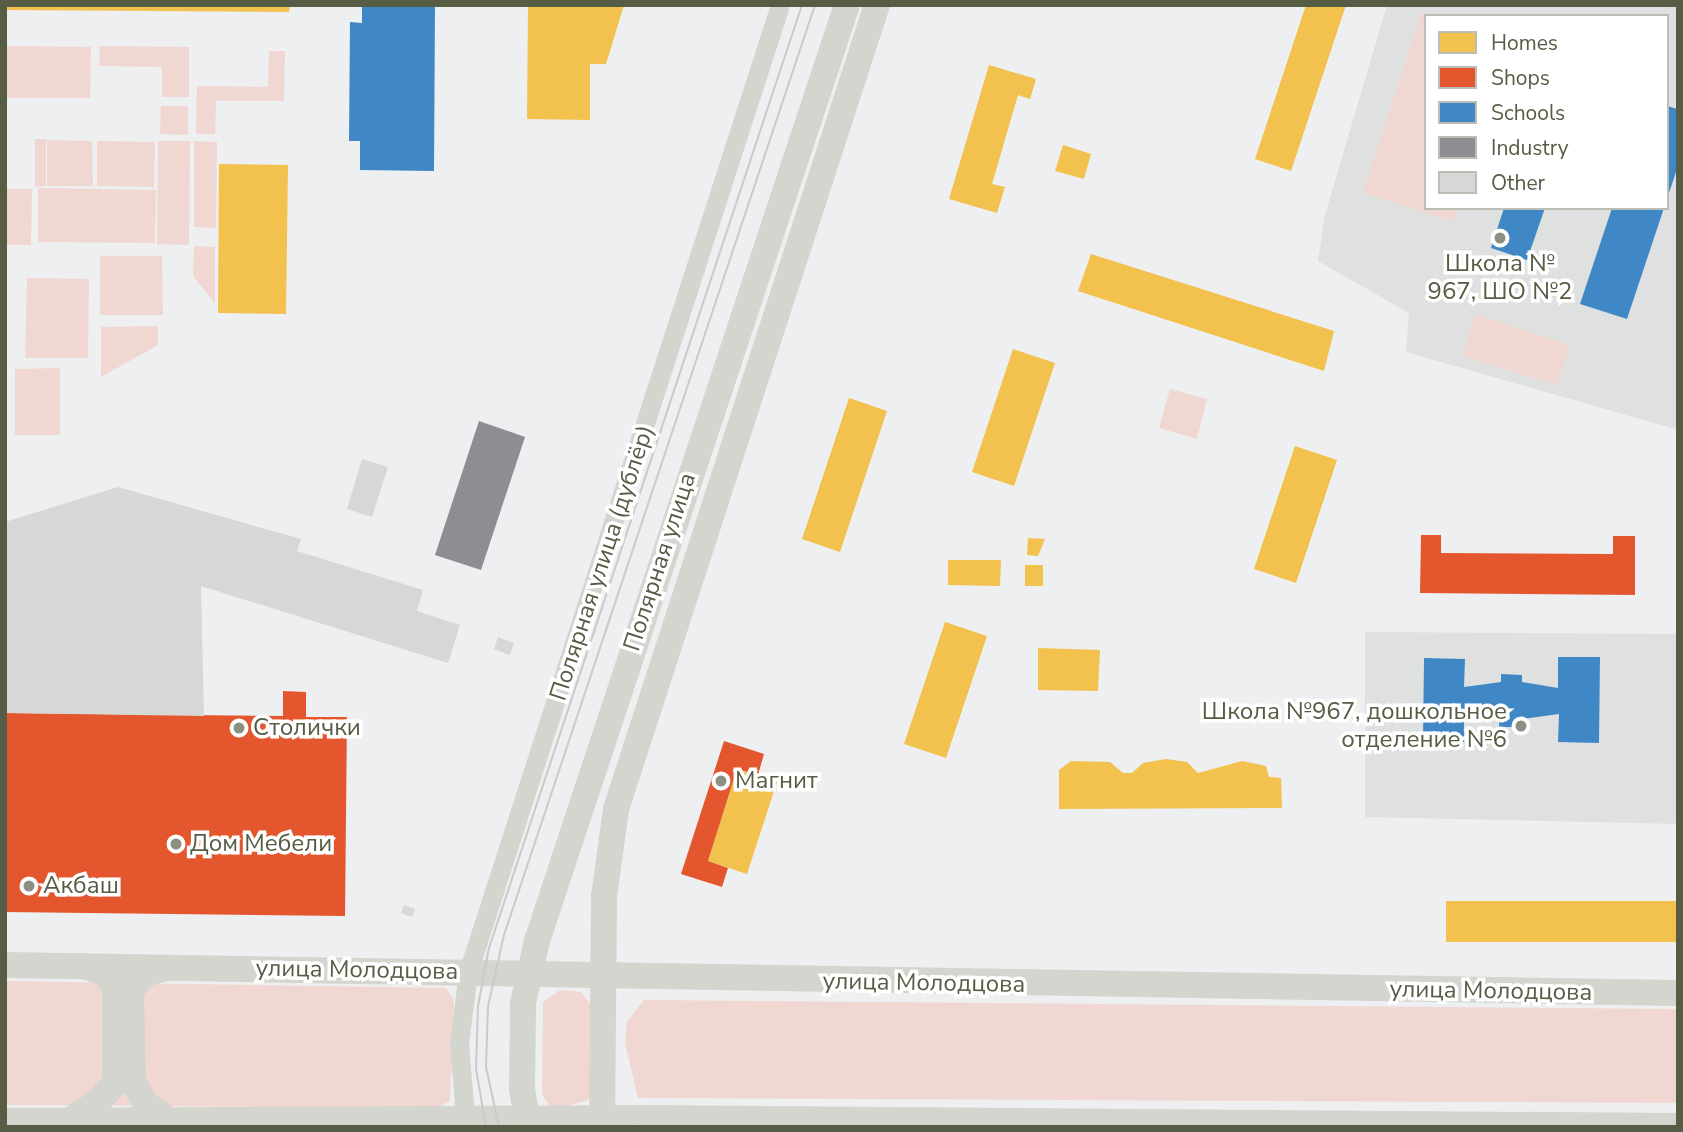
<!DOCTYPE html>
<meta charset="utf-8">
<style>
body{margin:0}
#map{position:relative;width:1683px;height:1132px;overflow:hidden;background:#eeeff0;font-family:"Nunito Sans",sans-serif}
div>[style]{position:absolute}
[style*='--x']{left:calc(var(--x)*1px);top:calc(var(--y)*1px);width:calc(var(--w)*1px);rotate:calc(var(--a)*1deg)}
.education>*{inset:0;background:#dfe1e1}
.green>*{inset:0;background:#f1d7d1}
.homes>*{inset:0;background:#f2c14e}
.shops>*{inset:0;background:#e4572e}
.schools>*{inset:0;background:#3f88c5}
.industry>*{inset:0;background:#8d8d92}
.building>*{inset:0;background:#d6d8d5}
.street>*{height:19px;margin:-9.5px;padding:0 9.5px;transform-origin:9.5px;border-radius:9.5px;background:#d3d5cf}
.secondary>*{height:26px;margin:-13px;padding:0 13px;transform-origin:13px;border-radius:13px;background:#d3d5ce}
.tram>*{height:2px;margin:-1px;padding:0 1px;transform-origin:1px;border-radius:1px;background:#cacbc7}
.dots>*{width:19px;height:19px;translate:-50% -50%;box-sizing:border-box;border:4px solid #fff;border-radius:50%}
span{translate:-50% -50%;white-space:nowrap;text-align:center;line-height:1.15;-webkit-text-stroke:7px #fff;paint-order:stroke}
.poi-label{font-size:24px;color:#565d44}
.right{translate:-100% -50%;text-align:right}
.left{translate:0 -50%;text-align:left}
.street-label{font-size:24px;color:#565d44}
.frame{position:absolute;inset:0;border:7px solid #565d44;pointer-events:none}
.legend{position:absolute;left:1424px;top:14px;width:245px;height:196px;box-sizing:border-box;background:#fff;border:2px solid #bbbeb4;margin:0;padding:9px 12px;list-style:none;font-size:21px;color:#565d44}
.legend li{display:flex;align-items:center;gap:14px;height:35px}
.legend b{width:35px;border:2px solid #bbbeb4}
</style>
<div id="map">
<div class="education">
<i style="clip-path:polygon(evenodd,1387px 5px,1678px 5px,1678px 430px,1406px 352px,1409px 313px,1318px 261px,1325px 215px,1387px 5px,1426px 16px,1667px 16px,1667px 208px,1426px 208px,1426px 16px)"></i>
<i style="clip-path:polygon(1365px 632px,1678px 634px,1678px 824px,1365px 817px)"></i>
</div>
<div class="green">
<i style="clip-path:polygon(1421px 13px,1432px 16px,1426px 16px,1426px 208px,1457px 208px,1453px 221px,1363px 193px)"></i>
<i style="clip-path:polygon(5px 46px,91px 47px,90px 98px,5px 98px)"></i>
<i style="clip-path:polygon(100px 46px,189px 47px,189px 97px,162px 97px,162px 67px,99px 66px)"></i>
<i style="clip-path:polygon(269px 51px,285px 51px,284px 101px,216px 101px,215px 134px,196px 134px,197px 86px,268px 87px)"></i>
<i style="clip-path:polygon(161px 106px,188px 106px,188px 135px,160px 134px)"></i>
<i style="clip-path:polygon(35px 139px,46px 139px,46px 186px,35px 187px)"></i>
<i style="clip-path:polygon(47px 140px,92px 141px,93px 186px,47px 186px)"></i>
<i style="clip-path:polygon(97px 141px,155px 142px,154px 187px,97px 186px)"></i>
<i style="clip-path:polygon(158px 141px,190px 141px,189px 245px,157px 244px)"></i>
<i style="clip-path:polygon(194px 141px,217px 142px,216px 228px,194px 227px)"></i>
<i style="clip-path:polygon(38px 188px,156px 190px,155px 243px,38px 242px)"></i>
<i style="clip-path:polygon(5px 189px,32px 189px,31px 245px,5px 245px)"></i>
<i style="clip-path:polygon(194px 246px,215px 247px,215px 303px,193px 276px)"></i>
<i style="clip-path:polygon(100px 256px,162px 256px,163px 315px,100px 315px)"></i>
<i style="clip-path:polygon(27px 278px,89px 279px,88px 358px,25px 358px)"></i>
<i style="clip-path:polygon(1475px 314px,1570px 345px,1557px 385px,1462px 356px)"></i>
<i style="clip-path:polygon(158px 326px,158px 345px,101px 377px,101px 327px)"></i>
<i style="clip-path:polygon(60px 368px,60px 435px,15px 435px,15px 369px)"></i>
<i style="clip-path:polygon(1170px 389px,1207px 399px,1197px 439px,1159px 428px)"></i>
<i style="clip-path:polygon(5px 981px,446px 988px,454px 1001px,450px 1101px,437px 1108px,5px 1105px)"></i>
<i style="clip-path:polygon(560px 990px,581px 992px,591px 1005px,591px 1092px,588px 1100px,560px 1108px,548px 1104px,542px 1094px,543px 1002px)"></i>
<i style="clip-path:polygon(644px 1000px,1678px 1009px,1678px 1103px,638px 1098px,625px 1043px,627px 1022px)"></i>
</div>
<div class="homes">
<i style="clip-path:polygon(5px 5px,290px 5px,289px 12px,5px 10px)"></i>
<i style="clip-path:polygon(528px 5px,624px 5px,606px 64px,590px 64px,590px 120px,527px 119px)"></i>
<i style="clip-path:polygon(1306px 5px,1346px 5px,1291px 171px,1255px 159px)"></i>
<i style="clip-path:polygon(989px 65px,1036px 79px,1030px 99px,1018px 95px,992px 184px,1005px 187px,997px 213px,949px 199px)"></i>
<i style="clip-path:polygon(1063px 145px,1091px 154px,1084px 179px,1055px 171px)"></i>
<i style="clip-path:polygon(219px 164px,288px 165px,286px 314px,218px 313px)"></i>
<i style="clip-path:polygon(1091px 254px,1334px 331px,1324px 371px,1078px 291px)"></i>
<i style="clip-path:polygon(1013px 349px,1055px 363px,1014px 486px,972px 472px)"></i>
<i style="clip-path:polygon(849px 398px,887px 411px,840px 552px,802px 539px)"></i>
<i style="clip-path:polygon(1295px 446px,1337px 460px,1296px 583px,1254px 569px)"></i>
<i style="clip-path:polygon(1028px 538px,1045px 539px,1038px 556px,1027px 555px)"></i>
<i style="clip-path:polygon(948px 560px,1001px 560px,1000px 586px,948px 585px)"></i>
<i style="clip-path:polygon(1025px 565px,1043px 565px,1043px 586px,1025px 586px)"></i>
<i style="clip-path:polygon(945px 622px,987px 636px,946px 758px,904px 744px)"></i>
<i style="clip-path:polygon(1038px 648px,1100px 650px,1098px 691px,1038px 690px)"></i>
<i style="clip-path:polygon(1166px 759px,1187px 762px,1198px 773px,1242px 761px,1266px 766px,1269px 777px,1281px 778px,1282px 808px,1059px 809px,1059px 770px,1071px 761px,1110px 762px,1123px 773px,1132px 773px,1143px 763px)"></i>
<i style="clip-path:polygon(737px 769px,777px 782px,747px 874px,708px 861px)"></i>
<i style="clip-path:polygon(1446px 901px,1678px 901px,1678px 942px,1446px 942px)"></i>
</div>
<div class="shops">
<i style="clip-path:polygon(1421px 535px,1441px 535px,1441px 553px,1613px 554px,1613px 536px,1635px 536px,1635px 595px,1420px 593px)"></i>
<i style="clip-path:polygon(283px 691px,306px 692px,306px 717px,347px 717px,345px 916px,5px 912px,5px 713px,283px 716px)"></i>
<i style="clip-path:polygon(724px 741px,764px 754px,758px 775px,737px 769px,708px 861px,728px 868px,722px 887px,681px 874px)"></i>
</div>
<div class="schools">
<i style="clip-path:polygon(362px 5px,435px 5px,434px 171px,360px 170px,360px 141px,349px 141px,350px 22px,362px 23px)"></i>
<i style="clip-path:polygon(1667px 106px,1678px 109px,1678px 166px,1668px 196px)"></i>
<i style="clip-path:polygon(1504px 208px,1545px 208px,1527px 260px,1491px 248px)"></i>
<i style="clip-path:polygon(1612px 208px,1664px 208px,1627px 319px,1580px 304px)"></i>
<i style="clip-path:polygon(1558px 657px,1600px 657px,1599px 743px,1558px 742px,1559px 714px,1522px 719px,1522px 727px,1499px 727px,1499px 718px,1464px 712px,1464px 742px,1423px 741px,1424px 658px,1465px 659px,1464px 687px,1501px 682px,1501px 674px,1522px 675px,1522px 682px,1558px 688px)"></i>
</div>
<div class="industry">
<i style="clip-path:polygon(479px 421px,525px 437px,481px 570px,435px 555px)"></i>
</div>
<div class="building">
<i style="clip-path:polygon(362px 459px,388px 467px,372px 517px,347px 509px)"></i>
<i style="clip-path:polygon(118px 487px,301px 539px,297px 551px,423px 590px,417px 611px,460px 625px,448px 663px,201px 586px,204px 716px,5px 713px,5px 522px)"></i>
<i style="clip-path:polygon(498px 637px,514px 643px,510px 655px,494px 649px)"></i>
<i style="clip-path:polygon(404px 905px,415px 909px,412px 917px,401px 913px)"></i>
</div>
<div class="street">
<i style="--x:466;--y:1127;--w:83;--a:-94.8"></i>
<i style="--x:459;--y:1044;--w:73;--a:-82.9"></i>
<i style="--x:468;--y:972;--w:1016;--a:-72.12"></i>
</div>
<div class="secondary">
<i style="--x:5;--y:965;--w:1673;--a:0.96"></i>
<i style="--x:166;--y:968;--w:22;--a:164"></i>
<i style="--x:145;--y:974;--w:21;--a:131"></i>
<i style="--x:131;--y:990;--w:92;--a:88.8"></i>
<i style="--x:133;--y:1082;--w:24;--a:60"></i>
<i style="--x:145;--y:1103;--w:31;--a:36"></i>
<i style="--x:5;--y:1121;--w:644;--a:-0.27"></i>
<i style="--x:649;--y:1118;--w:1029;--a:0.45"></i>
<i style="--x:69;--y:1121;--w:35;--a:-33"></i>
<i style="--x:98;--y:1102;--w:25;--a:-48"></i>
<i style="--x:115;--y:1083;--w:94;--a:-90"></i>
<i style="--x:115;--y:989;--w:17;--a:-121"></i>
<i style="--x:106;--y:974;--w:22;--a:-159"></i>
<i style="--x:528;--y:1127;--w:39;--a:-99"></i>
<i style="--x:522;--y:1088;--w:85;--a:-89.3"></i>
<i style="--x:523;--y:1003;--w:64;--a:-77.3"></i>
<i style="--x:537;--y:941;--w:986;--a:-71.68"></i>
<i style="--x:602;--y:1127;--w:231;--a:-89.5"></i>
<i style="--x:604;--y:896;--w:88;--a:-82.1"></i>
<i style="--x:616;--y:809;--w:845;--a:-72.02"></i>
</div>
<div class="tram">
<i style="--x:486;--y:1127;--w:59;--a:-99.8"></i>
<i style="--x:476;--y:1069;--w:63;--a:-88.2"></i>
<i style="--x:478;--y:1006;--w:59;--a:-79.3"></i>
<i style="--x:489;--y:948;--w:994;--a:-71.64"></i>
<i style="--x:499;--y:1127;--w:61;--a:-102.2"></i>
<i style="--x:486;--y:1067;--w:61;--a:-88.1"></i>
<i style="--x:488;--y:1006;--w:73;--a:-77.3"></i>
<i style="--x:504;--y:935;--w:981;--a:-71.51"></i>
</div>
<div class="dots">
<i style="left:1500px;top:238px;background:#8b9080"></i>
<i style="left:1521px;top:726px;background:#8b9080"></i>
<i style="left:239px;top:728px;background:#8b9080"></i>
<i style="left:721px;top:781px;background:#8b9080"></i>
<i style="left:176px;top:844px;background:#8b9080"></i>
<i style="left:29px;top:886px;background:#8b9080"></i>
</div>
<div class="poi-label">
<span style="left:1500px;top:278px">Школа №<br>967, ШО №2</span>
<span class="right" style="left:1507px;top:726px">Школа №967, дошкольное<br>отделение №6</span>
<span class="left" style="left:253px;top:728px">Столички</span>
<span class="left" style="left:735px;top:781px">Магнит</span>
<span class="left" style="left:190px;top:844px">Дом Мебели</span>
<span class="left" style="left:43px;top:886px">Акбаш</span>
</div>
<div class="street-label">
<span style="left:660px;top:562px;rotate:-72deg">Полярная улица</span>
<span style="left:602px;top:563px;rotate:-72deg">Полярная улица (дублёр)</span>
<span style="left:357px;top:970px;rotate:1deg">улица Молодцова</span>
<span style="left:924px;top:983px;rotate:1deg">улица Молодцова</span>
<span style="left:1491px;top:991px;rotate:1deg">улица Молодцова</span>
</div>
<div class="frame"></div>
<ul class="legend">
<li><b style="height:19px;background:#f2c14e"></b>Homes</li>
<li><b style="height:19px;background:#e4572e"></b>Shops</li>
<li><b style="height:19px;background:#3f88c5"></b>Schools</li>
<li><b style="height:19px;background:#8d8d92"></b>Industry</li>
<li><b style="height:19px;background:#d6d8d5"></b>Other</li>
</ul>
</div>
